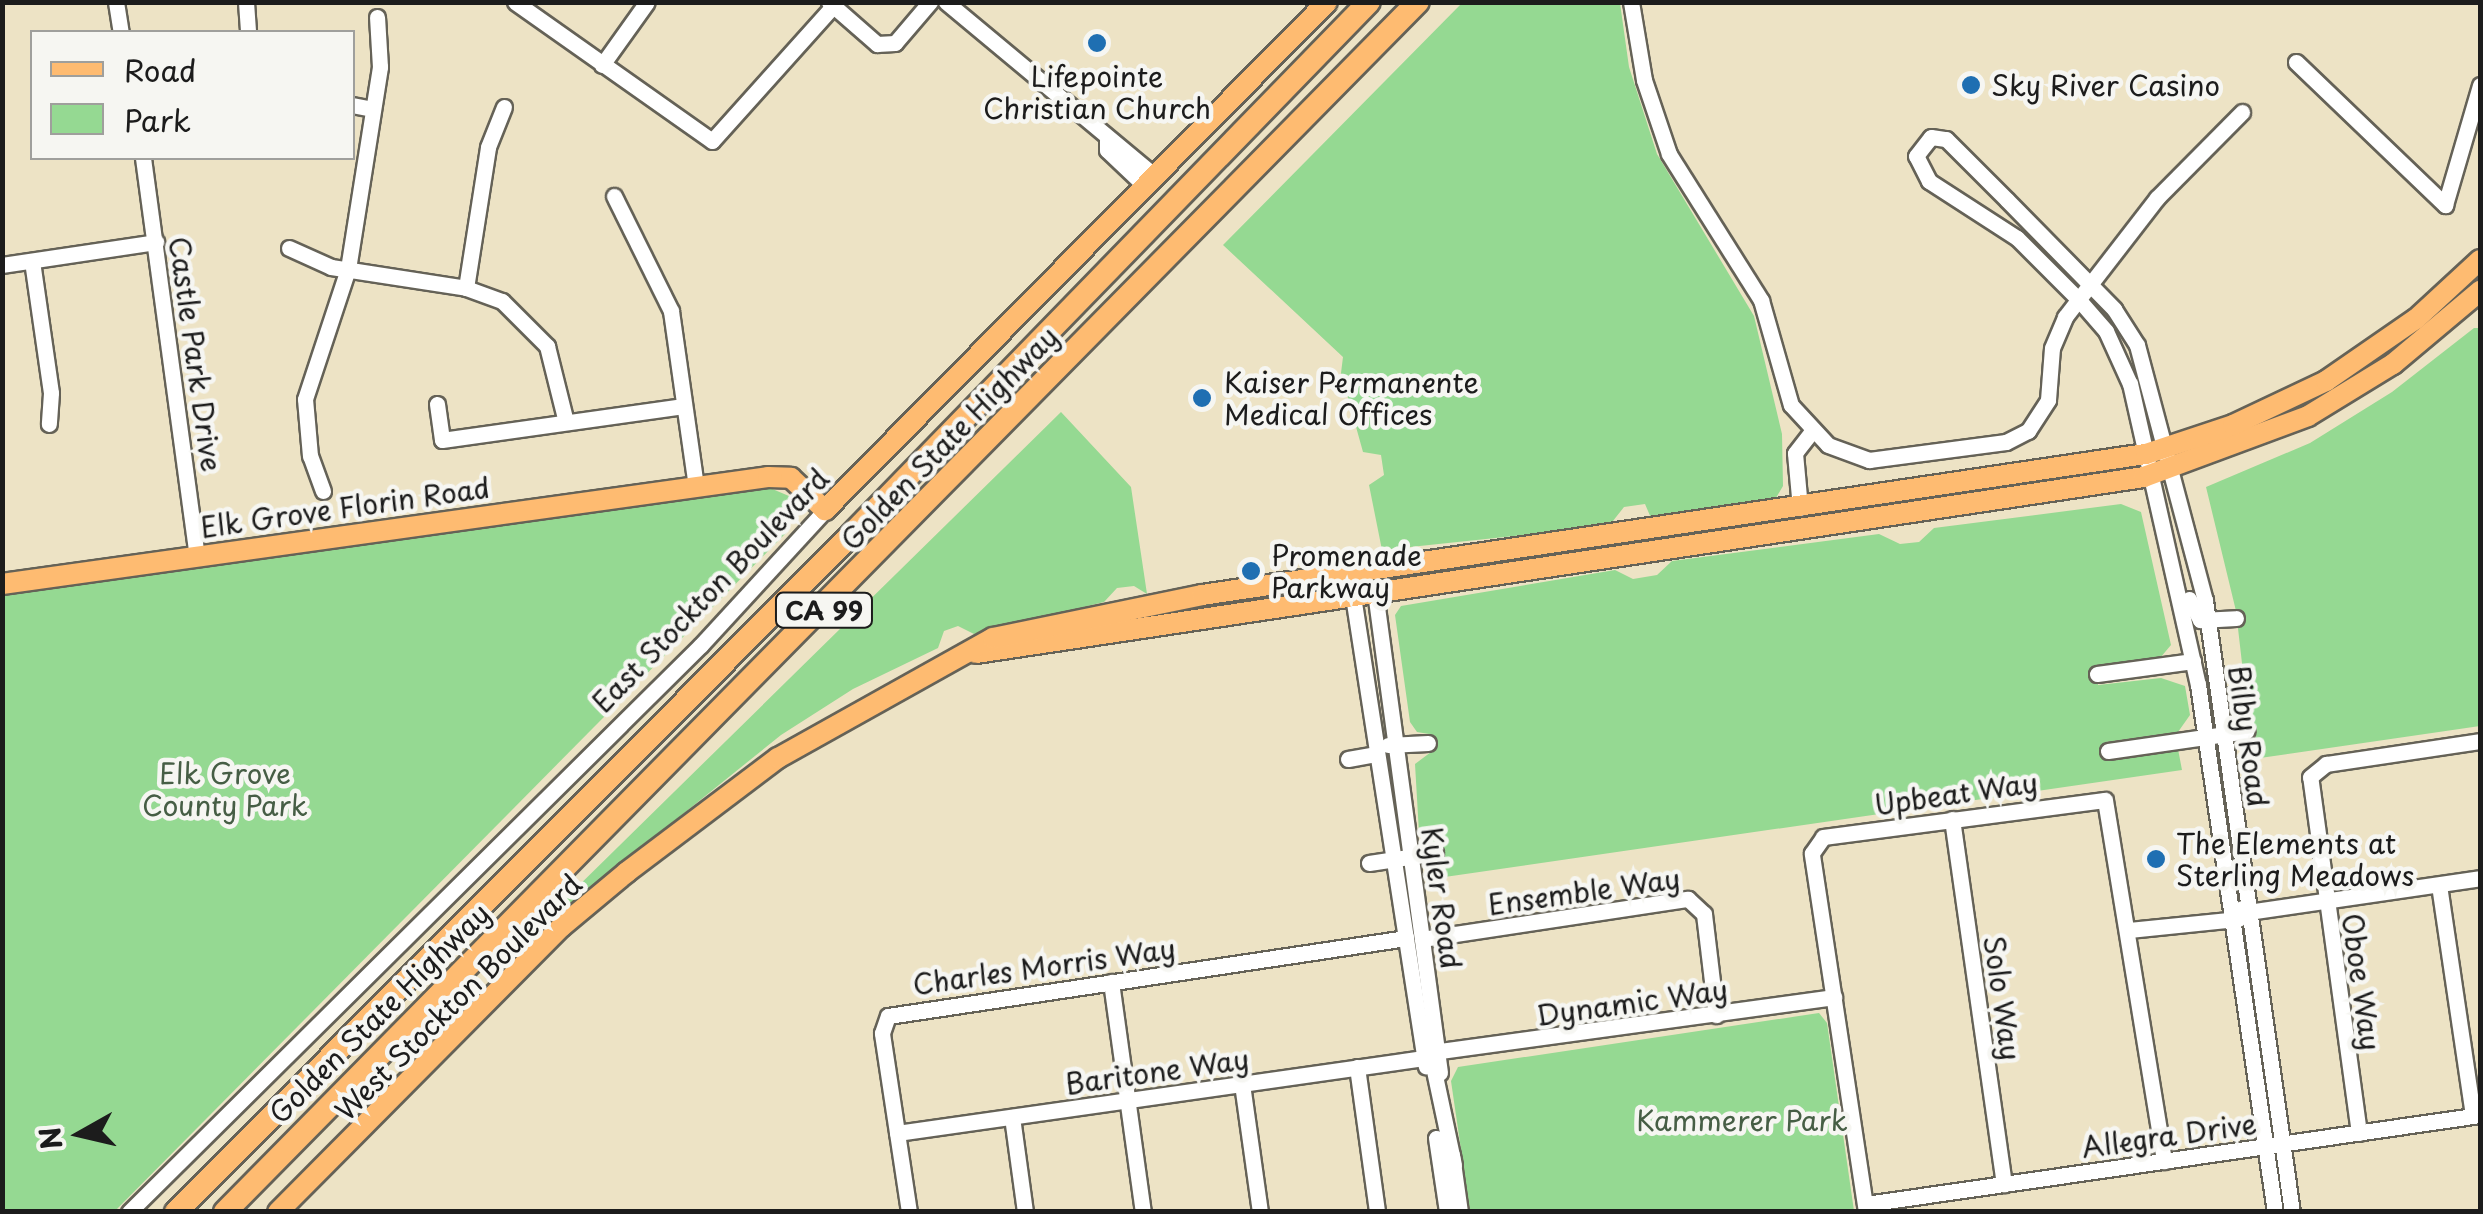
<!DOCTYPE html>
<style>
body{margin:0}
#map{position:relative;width:2483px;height:1214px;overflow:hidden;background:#ede3c5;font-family:"Playpen Sans",sans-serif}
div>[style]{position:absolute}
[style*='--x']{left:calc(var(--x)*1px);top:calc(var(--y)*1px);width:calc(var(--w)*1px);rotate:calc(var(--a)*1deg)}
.green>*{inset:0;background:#95d992}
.roads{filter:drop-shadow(2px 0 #656257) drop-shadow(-2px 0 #656257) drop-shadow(0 2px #656257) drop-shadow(0 -2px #656257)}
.minor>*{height:15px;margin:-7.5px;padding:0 7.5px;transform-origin:7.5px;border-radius:7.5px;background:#fff}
.major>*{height:20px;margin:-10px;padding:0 10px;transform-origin:10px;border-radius:10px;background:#febb71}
.highway>*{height:22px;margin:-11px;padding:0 11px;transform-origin:11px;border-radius:11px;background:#febb71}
.dots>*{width:28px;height:28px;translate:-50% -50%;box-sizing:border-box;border:5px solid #f6f6f2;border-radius:50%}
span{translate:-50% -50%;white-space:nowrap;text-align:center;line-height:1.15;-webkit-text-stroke:9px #f6f6f2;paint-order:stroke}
.shield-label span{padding:2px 8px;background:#f6f6f2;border:2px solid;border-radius:8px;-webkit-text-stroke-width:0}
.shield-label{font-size:25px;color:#1c1c1c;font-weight:700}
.poi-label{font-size:28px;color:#1c1c1c}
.left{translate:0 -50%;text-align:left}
.street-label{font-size:28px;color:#1c1c1c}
.park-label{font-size:28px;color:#465e45}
.frame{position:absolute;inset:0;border:5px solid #1c1c1c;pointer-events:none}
.legend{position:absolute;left:30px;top:30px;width:325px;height:130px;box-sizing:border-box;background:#f6f6f2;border:2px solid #9f9f9c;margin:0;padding:12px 18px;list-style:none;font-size:30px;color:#1c1c1c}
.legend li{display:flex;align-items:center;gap:20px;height:50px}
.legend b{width:50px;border:2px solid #9f9f9c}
.north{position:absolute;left:30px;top:1084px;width:100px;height:100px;-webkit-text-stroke:8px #f6f6f2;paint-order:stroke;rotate:262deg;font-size:28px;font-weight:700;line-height:40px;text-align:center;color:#1c1c1c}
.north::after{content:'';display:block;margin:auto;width:35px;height:45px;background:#1c1c1c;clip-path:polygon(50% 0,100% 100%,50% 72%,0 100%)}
</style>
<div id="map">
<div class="green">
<i style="clip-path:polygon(1462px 3px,1620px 3px,1629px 67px,1657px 154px,1754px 316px,1782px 434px,1783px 486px,1773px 503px,1651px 518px,1645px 504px,1624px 507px,1609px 526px,1382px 550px,1369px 485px,1384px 475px,1381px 455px,1363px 452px,1341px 373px,1343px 357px,1223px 245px)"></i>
<i style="clip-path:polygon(2474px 328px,2480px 328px,2480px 726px,2253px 759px,2236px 611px,2206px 487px,2310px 443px,2392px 392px)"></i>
<i style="clip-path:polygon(1061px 412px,1131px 487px,1147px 594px,1134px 586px,1117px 588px,1104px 602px,974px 634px,958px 626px,944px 631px,938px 648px,853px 689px,781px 735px,627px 859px,515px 963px,508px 955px)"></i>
<i style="clip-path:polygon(770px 488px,796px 499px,788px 531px,115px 1211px,3px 1211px,3px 595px)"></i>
<i style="clip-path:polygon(2121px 504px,2141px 512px,2171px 645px,2160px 658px,2097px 665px,2098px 685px,2161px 678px,2185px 686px,2190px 715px,2178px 732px,2106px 742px,2107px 759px,2178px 749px,2182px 770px,1424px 880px,1438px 860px,1435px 842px,1423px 841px,1419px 833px,1415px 764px,1431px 752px,1429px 734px,1417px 732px,1410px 722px,1395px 615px,1401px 606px,1615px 570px,1633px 579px,1657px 575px,1672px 561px,1879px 534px,1900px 544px,1919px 542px,1934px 528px)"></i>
<i style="clip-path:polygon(1819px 1013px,1827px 1023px,1854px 1211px,1470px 1211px,1451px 1081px,1458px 1067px)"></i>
</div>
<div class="roads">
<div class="minor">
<i style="--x:116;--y:2;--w:30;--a:81"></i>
<i style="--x:246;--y:2;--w:30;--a:86"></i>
<i style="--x:515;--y:2;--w:241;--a:35.2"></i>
<i style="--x:712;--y:141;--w:181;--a:-48.1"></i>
<i style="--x:829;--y:2;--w:64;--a:41.2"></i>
<i style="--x:877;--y:44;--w:18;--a:-3"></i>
<i style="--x:895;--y:43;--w:54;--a:-49.5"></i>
<i style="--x:946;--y:2;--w:272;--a:39.8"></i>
<i style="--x:1631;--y:2;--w:79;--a:80.5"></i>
<i style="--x:1644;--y:80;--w:78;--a:71.3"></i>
<i style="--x:1669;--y:154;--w:173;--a:57.8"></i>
<i style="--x:1761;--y:300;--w:109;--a:74.1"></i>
<i style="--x:1791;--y:405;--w:54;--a:47.2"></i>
<i style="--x:1828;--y:445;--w:44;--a:20.1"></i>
<i style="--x:1869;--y:460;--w:138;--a:-7.5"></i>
<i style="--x:2006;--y:442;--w:25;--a:-27"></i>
<i style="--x:2028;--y:431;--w:37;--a:-57"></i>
<i style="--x:2048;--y:400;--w:52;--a:-85.6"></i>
<i style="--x:2052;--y:348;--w:34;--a:-67"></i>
<i style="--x:2065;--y:317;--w:150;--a:-52.3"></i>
<i style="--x:2157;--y:198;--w:121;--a:-45.3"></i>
<i style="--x:2296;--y:62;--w:207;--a:43.8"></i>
<i style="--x:2445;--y:205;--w:125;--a:-73.7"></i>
<i style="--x:602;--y:65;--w:77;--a:-54.5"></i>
<i style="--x:352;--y:105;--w:21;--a:11"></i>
<i style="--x:1107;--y:140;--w:10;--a:90"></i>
<i style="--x:1107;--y:150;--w:52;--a:43.5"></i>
<i style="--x:143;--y:158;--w:403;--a:82.3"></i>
<i style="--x:614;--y:196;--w:128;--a:63.6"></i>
<i style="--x:671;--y:311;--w:177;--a:81.9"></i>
<i style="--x:289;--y:248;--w:46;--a:24.3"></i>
<i style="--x:331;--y:267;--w:137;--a:8.8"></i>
<i style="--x:466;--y:288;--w:38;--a:20"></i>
<i style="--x:502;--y:301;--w:64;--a:45"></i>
<i style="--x:547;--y:346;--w:78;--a:76"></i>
<i style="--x:32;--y:261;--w:133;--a:81.8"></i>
<i style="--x:51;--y:393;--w:31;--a:94"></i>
<i style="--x:2;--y:265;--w:156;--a:-8.5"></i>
<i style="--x:466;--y:288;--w:143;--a:-81.1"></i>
<i style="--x:488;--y:147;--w:43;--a:-68.2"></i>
<i style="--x:437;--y:404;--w:36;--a:82"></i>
<i style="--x:442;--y:440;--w:244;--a:-8"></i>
<i style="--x:323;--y:491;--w:37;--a:-110"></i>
<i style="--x:310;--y:456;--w:57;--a:-95"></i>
<i style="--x:305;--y:399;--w:137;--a:-71.7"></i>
<i style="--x:348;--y:269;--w:205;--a:-81"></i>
<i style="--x:380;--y:67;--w:50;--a:-93.4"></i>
<i style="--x:1800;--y:508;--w:55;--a:-95.2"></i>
<i style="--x:1795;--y:453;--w:28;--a:-52"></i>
<i style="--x:1375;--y:592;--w:485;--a:82.3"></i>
<i style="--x:1353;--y:596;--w:476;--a:81.2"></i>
<i style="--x:2189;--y:599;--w:24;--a:62"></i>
<i style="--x:2200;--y:620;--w:36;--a:-3"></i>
<i style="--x:2097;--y:674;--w:97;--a:-7.7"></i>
<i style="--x:1388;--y:745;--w:40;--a:-2.9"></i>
<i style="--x:2108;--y:751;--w:140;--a:-8.2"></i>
<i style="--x:1348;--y:759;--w:29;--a:-10"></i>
<i style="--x:1952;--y:819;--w:369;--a:81.9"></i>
<i style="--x:1369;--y:863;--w:67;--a:-8.6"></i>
<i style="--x:2439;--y:885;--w:233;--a:81.6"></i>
<i style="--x:2242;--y:908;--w:7;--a:34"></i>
<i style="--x:2248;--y:912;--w:234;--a:-8.3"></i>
<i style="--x:2129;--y:930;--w:110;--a:-5.8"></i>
<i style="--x:1422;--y:939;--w:269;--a:-8.6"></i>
<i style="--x:1688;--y:899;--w:22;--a:43"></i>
<i style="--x:1704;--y:914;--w:102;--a:83.2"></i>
<i style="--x:1111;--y:982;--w:232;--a:82.1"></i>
<i style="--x:1433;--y:1052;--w:405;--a:-7.8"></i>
<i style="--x:1357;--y:1067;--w:146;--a:82.1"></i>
<i style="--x:1242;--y:1084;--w:129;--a:82"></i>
<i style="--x:1012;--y:1117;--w:96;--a:82.2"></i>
<i style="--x:897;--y:1133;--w:532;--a:-8.1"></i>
<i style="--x:1424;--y:1058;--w:12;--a:42"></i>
<i style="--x:1433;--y:1066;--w:101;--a:78"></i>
<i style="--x:2359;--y:1133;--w:359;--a:-97.8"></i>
<i style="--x:2310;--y:777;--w:21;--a:-39"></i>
<i style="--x:2326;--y:764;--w:156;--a:-8.5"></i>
<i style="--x:1436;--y:1138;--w:75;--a:81.5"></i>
<i style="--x:1452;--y:1155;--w:58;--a:82"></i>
<i style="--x:1866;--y:1204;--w:620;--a:-8.25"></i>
<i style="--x:129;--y:1212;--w:805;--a:-44.75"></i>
<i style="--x:701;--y:645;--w:183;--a:-47.4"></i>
<i style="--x:909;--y:1212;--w:181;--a:-98.6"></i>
<i style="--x:882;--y:1033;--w:18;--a:-71"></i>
<i style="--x:888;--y:1016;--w:524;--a:-8.56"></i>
<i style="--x:1866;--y:1212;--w:363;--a:-98.6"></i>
<i style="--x:1812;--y:853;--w:19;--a:-55"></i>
<i style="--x:1823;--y:837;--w:284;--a:-7.5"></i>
<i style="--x:2105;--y:800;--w:366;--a:80.7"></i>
<i style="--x:2275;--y:1212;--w:533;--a:-98.31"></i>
<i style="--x:2198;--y:685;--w:309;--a:-102.7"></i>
<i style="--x:2130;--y:384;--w:58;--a:-114.4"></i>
<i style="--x:2106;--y:331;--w:40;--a:-131"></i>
<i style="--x:2080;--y:301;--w:89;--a:-135"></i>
<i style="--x:2017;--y:238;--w:105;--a:-147.1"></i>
<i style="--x:1929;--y:181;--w:28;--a:-117"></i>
<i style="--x:1916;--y:156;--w:24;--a:-52"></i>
<i style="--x:1931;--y:137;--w:15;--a:8"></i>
<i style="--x:1946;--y:139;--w:86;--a:45"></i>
<i style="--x:2007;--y:200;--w:153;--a:45.5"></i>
<i style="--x:2114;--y:309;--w:43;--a:57.4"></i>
<i style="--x:2137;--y:345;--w:264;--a:75.1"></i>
<i style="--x:2205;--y:600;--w:618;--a:81.91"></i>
</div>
<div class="major">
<i style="--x:2;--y:584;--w:773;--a:-7.95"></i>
<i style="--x:768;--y:477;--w:23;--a:2"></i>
<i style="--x:791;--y:478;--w:47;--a:43.3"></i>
<i style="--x:825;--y:510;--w:714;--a:-45.34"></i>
<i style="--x:976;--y:653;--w:1181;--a:-8.57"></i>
<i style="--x:2144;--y:477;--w:175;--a:-20.4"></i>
<i style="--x:2308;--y:416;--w:100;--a:-31.5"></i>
<i style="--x:2393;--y:364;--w:114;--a:-40"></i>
<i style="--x:278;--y:1212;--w:402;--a:-45.2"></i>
<i style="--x:561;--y:927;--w:86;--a:-39.8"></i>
<i style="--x:627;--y:872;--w:189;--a:-37.1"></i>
<i style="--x:778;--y:758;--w:246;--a:-29.2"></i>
<i style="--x:993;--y:638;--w:213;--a:-11.6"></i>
<i style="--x:1202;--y:595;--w:954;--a:-8.5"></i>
<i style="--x:2146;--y:454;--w:92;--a:-18.4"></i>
<i style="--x:2233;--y:425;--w:103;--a:-25.3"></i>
<i style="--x:2326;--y:381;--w:109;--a:-34.6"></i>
<i style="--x:2416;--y:319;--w:87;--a:-42.7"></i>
</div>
<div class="highway">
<i style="--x:176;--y:1212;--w:956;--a:-45.08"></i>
<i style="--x:851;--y:535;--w:743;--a:-45.82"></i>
<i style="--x:225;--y:1212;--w:1699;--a:-45.41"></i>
</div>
</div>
<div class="dots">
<i style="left:1097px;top:43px;background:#1f6fb2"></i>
<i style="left:1971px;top:85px;background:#1f6fb2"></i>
<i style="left:1202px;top:398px;background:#1f6fb2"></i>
<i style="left:1251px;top:571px;background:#1f6fb2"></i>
<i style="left:2156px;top:859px;background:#1f6fb2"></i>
</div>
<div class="shield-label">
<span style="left:824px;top:610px">CA 99</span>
</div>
<div class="poi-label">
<span style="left:1097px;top:92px">Lifepointe<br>Christian Church</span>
<span class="left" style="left:1991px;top:85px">Sky River Casino</span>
<span class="left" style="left:1224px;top:398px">Kaiser Permanente<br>Medical Offices</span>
<span class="left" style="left:1271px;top:571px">Promenade<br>Parkway</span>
<span class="left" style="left:2176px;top:859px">The Elements at<br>Sterling Meadows</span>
</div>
<div class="street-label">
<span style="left:196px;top:354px;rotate:82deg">Castle Park Drive</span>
<span style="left:949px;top:438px;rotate:-46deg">Golden State Highway</span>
<span style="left:345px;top:507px;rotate:-8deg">Elk Grove Florin Road</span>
<span style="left:710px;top:590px;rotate:-46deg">East Stockton Boulevard</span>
<span style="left:2249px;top:736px;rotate:82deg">Bilby Road</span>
<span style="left:1956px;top:793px;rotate:-8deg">Upbeat Way</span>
<span style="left:1584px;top:891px;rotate:-8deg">Ensemble Way</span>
<span style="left:1442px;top:898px;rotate:82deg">Kyler Road</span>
<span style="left:1044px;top:966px;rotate:-8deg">Charles Morris Way</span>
<span style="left:2362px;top:982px;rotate:82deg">Oboe Way</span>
<span style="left:458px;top:997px;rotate:-45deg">West Stockton Boulevard</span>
<span style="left:2003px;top:998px;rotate:82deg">Solo Way</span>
<span style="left:1632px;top:1002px;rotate:-8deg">Dynamic Way</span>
<span style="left:379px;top:1013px;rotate:-45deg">Golden State Highway</span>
<span style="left:1157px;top:1071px;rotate:-8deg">Baritone Way</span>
<span style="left:2169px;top:1135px;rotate:-8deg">Allegra Drive</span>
</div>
<div class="park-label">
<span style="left:225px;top:789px">Elk Grove<br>County Park</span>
<span style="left:1742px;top:1120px">Kammerer Park</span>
</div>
<div class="frame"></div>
<ul class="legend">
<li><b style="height:12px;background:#febb71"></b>Road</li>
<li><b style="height:28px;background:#95d992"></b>Park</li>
</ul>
<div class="north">N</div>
</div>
